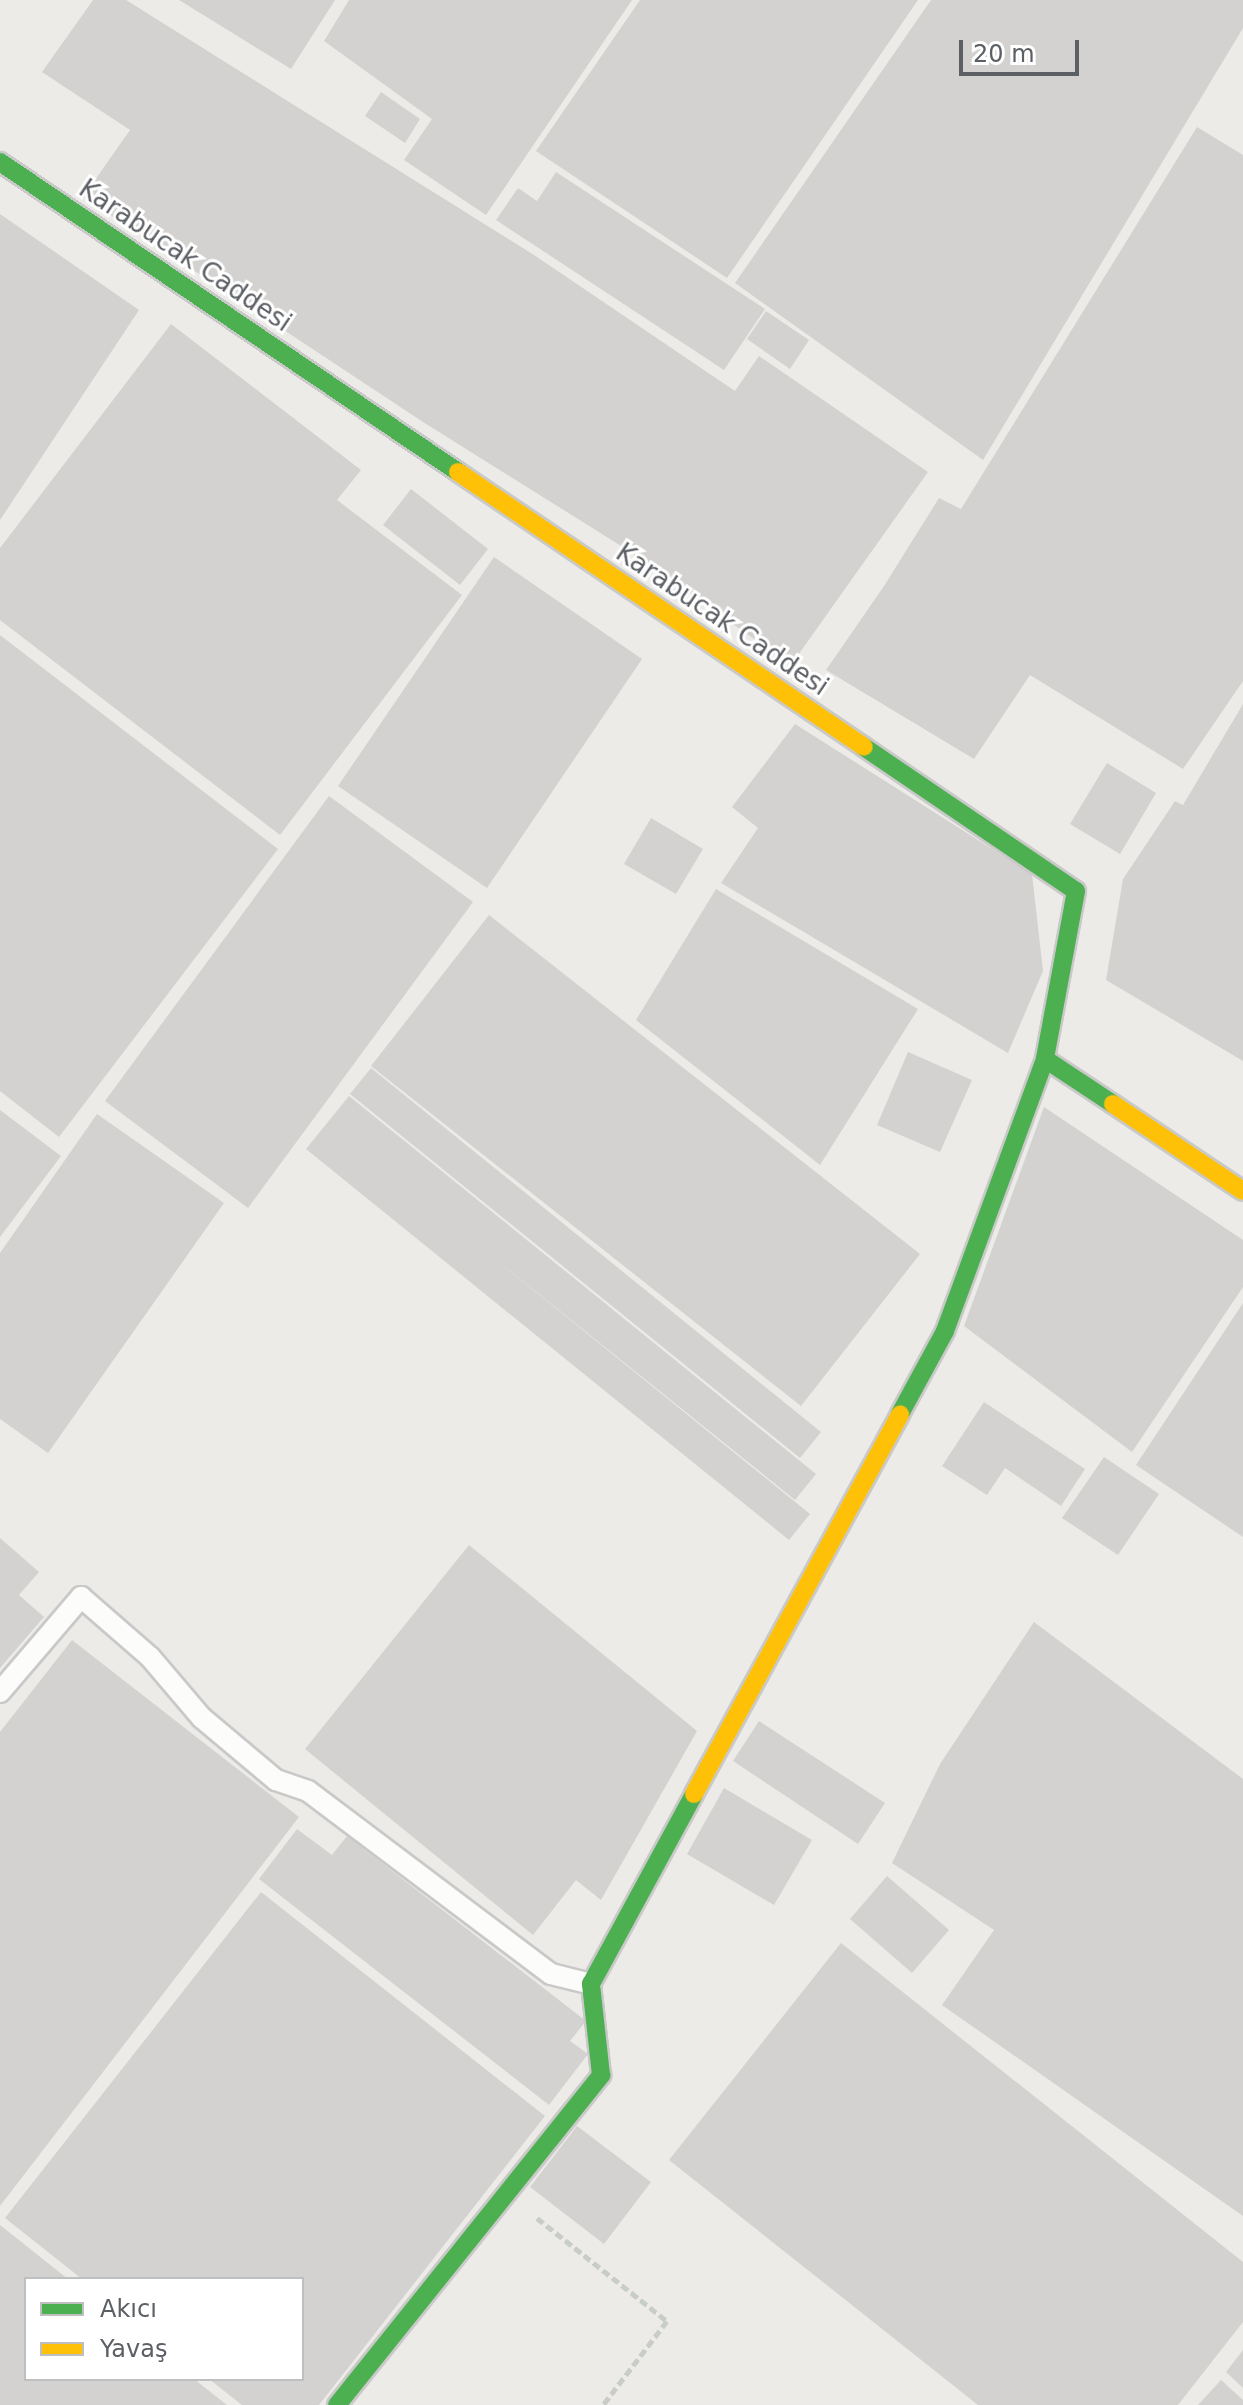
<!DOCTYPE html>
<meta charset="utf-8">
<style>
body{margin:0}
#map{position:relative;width:1243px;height:2405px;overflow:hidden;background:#ecebe7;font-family:"DejaVu Sans",sans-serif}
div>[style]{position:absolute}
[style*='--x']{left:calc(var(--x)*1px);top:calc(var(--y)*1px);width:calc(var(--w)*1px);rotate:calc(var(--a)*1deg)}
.building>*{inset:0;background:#d3d2d0}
.path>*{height:5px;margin-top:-2.5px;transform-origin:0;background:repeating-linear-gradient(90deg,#c8cdca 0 8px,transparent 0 12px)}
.roads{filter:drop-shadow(2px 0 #c9c9c9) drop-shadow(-2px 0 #c9c9c9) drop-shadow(0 2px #c9c9c9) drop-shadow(0 -2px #c9c9c9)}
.lane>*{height:20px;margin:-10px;padding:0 10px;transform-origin:10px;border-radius:10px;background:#fcfcfb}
.fast>*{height:18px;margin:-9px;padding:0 9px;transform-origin:9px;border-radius:9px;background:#4caf50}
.slow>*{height:18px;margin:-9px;padding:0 9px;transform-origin:9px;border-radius:9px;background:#ffc107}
span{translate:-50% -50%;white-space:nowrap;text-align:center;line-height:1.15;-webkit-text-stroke:6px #fff;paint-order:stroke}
.street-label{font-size:26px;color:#5c6065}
.legend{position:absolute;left:24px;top:2277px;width:280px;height:104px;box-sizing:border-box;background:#fff;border:2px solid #bebfc1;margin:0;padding:10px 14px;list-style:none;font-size:24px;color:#5c6065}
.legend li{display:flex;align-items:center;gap:16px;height:40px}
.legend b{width:40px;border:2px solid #bebfc1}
.scale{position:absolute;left:959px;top:40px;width:120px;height:36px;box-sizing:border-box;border:4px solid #5c6065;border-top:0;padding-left:10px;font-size:24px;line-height:28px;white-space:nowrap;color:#5c6065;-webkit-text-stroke:6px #fff;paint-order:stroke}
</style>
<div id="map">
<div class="building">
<i style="clip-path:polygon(93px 0,126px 0,534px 255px,735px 391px,759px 356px,928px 472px,791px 665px,626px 549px,423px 422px,83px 197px,130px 130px,42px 72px)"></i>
<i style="clip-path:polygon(179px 0,335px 0,291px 69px)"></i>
<i style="clip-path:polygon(349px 0,632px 0,486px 215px,404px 160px,432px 119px,324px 41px)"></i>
<i style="clip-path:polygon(640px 0,918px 0,727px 278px,536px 151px)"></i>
<i style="clip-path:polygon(931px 0,1243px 0,1243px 28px,983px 460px,735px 283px)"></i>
<i style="clip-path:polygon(381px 92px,420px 119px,405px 143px,365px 116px)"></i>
<i style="clip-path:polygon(1197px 127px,1243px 155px,1243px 681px,1183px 769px,1030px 675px,974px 759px,826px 670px,884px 586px,939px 498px,961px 509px)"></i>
<i style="clip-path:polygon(556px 172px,765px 309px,724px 370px,496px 220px,518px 188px,537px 201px)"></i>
<i style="clip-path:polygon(0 214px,139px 310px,0 520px)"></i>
<i style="clip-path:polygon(766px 311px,809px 340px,790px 369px,747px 339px)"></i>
<i style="clip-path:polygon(171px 324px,361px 470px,337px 500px,462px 595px,280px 835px,0 620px,0 548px)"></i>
<i style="clip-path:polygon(411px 489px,488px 549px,460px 585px,383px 525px)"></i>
<i style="clip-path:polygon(494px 557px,642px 659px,487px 888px,338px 786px)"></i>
<i style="clip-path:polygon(0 635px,278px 849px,59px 1137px,0 1091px)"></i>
<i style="clip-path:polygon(1243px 704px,1243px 1061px,1106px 980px,1123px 879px,1175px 801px,1183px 805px)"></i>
<i style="clip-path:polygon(795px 724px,1032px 874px,1043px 971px,1008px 1053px,721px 883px,758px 828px,732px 807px)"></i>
<i style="clip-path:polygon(1107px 763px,1156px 793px,1120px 854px,1070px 824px)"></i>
<i style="clip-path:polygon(329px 796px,473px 902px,248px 1208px,105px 1101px)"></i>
<i style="clip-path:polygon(651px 818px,703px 849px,676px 894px,624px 864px)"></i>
<i style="clip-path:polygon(716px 889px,918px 1009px,820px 1165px,636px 1020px)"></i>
<i style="clip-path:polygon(489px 915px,920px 1254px,801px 1406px,371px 1066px)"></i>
<i style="clip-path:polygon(908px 1052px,972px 1080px,940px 1152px,877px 1125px)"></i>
<i style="clip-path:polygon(371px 1068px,821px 1432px,800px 1458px,350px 1094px)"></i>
<i style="clip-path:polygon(349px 1096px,816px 1474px,795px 1500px,468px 1237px,810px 1514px,789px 1540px,306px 1149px)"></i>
<i style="clip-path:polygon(1044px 1107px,1243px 1240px,1243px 1287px,1132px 1452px,964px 1326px)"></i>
<i style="clip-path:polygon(0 1110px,61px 1156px,0 1237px)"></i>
<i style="clip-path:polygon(97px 1114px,224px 1203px,48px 1453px,0 1419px,0 1253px)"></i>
<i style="clip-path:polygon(1243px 1303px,1243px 1537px,1136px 1465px)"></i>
<i style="clip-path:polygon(984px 1402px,1085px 1469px,1061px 1506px,1005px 1468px,987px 1495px,942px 1466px)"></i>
<i style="clip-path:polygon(1104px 1457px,1159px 1494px,1118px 1555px,1062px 1518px)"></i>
<i style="clip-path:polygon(0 1538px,39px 1572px,19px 1595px,44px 1617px,0 1668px)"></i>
<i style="clip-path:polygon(469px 1545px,697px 1731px,601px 1900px,576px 1880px,533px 1935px,305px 1749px)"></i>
<i style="clip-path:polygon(1034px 1622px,1243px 1779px,1243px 2216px,942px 2005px,994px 1930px,892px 1863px,940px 1764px)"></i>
<i style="clip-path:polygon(72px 1640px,299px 1817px,0 2206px,0 1732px)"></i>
<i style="clip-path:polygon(759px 1721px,885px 1803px,858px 1844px,733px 1761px)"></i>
<i style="clip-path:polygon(724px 1788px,812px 1840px,774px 1905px,687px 1854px)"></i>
<i style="clip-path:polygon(297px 1829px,332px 1855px,347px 1836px,586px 2021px,570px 2041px,588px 2054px,549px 2105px,259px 1879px)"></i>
<i style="clip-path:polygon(887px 1876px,949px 1930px,912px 1973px,850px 1919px)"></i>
<i style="clip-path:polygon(261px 1892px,545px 2116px,319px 2405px,242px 2405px,209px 2379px,302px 2379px,302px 2279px,82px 2279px,5px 2218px)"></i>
<i style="clip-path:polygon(841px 1943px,1243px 2262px,1243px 2322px,1178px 2405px,978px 2405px,669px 2160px)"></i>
<i style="clip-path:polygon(577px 2126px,651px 2182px,604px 2244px,530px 2187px)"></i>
<i style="clip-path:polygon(0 2225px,68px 2279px,26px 2279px,26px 2379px,194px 2379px,227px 2405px,0 2405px)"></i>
<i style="clip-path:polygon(1243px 2350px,1243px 2388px,1226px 2372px)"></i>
<i style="clip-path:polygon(1221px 2380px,1243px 2400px,1243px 2405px,1198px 2405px)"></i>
</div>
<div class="path">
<i style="--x:537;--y:2218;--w:166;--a:38.4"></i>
<i style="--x:667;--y:2321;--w:106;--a:127.3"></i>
</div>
<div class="roads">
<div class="lane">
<i style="--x:0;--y:1692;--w:125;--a:-49.5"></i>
<i style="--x:81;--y:1597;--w:91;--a:41"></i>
<i style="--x:150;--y:1657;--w:80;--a:49.6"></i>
<i style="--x:202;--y:1718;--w:97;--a:40"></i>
<i style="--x:276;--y:1780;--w:34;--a:19"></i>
<i style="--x:308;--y:1791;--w:304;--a:37"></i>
<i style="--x:551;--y:1974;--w:41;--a:14"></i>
</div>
<div class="fast">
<i style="--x:0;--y:162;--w:553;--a:34.09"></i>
<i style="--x:864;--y:747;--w:256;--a:34.2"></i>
<i style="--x:1076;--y:891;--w:171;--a:100.5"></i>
<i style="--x:1045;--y:1059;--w:82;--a:33.5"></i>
<i style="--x:900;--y:1414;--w:94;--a:-61.5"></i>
<i style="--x:945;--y:1331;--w:290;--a:-69.8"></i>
<i style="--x:337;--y:2405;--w:423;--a:-51.3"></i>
<i style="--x:601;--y:2075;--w:92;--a:-96.3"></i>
<i style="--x:591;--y:1984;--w:216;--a:-61.5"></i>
</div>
<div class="slow">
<i style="--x:458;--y:472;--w:490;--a:34.1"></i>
<i style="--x:1113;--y:1104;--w:156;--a:33.8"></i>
<i style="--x:694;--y:1794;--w:432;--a:-61.5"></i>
</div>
</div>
<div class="street-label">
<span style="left:185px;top:256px;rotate:34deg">Karabucak Caddesi</span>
<span style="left:722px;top:620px;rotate:34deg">Karabucak Caddesi</span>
</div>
<ul class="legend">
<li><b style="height:10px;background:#4caf50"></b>Akıcı</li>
<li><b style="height:10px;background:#ffc107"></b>Yavaş</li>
</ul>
<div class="scale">20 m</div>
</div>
